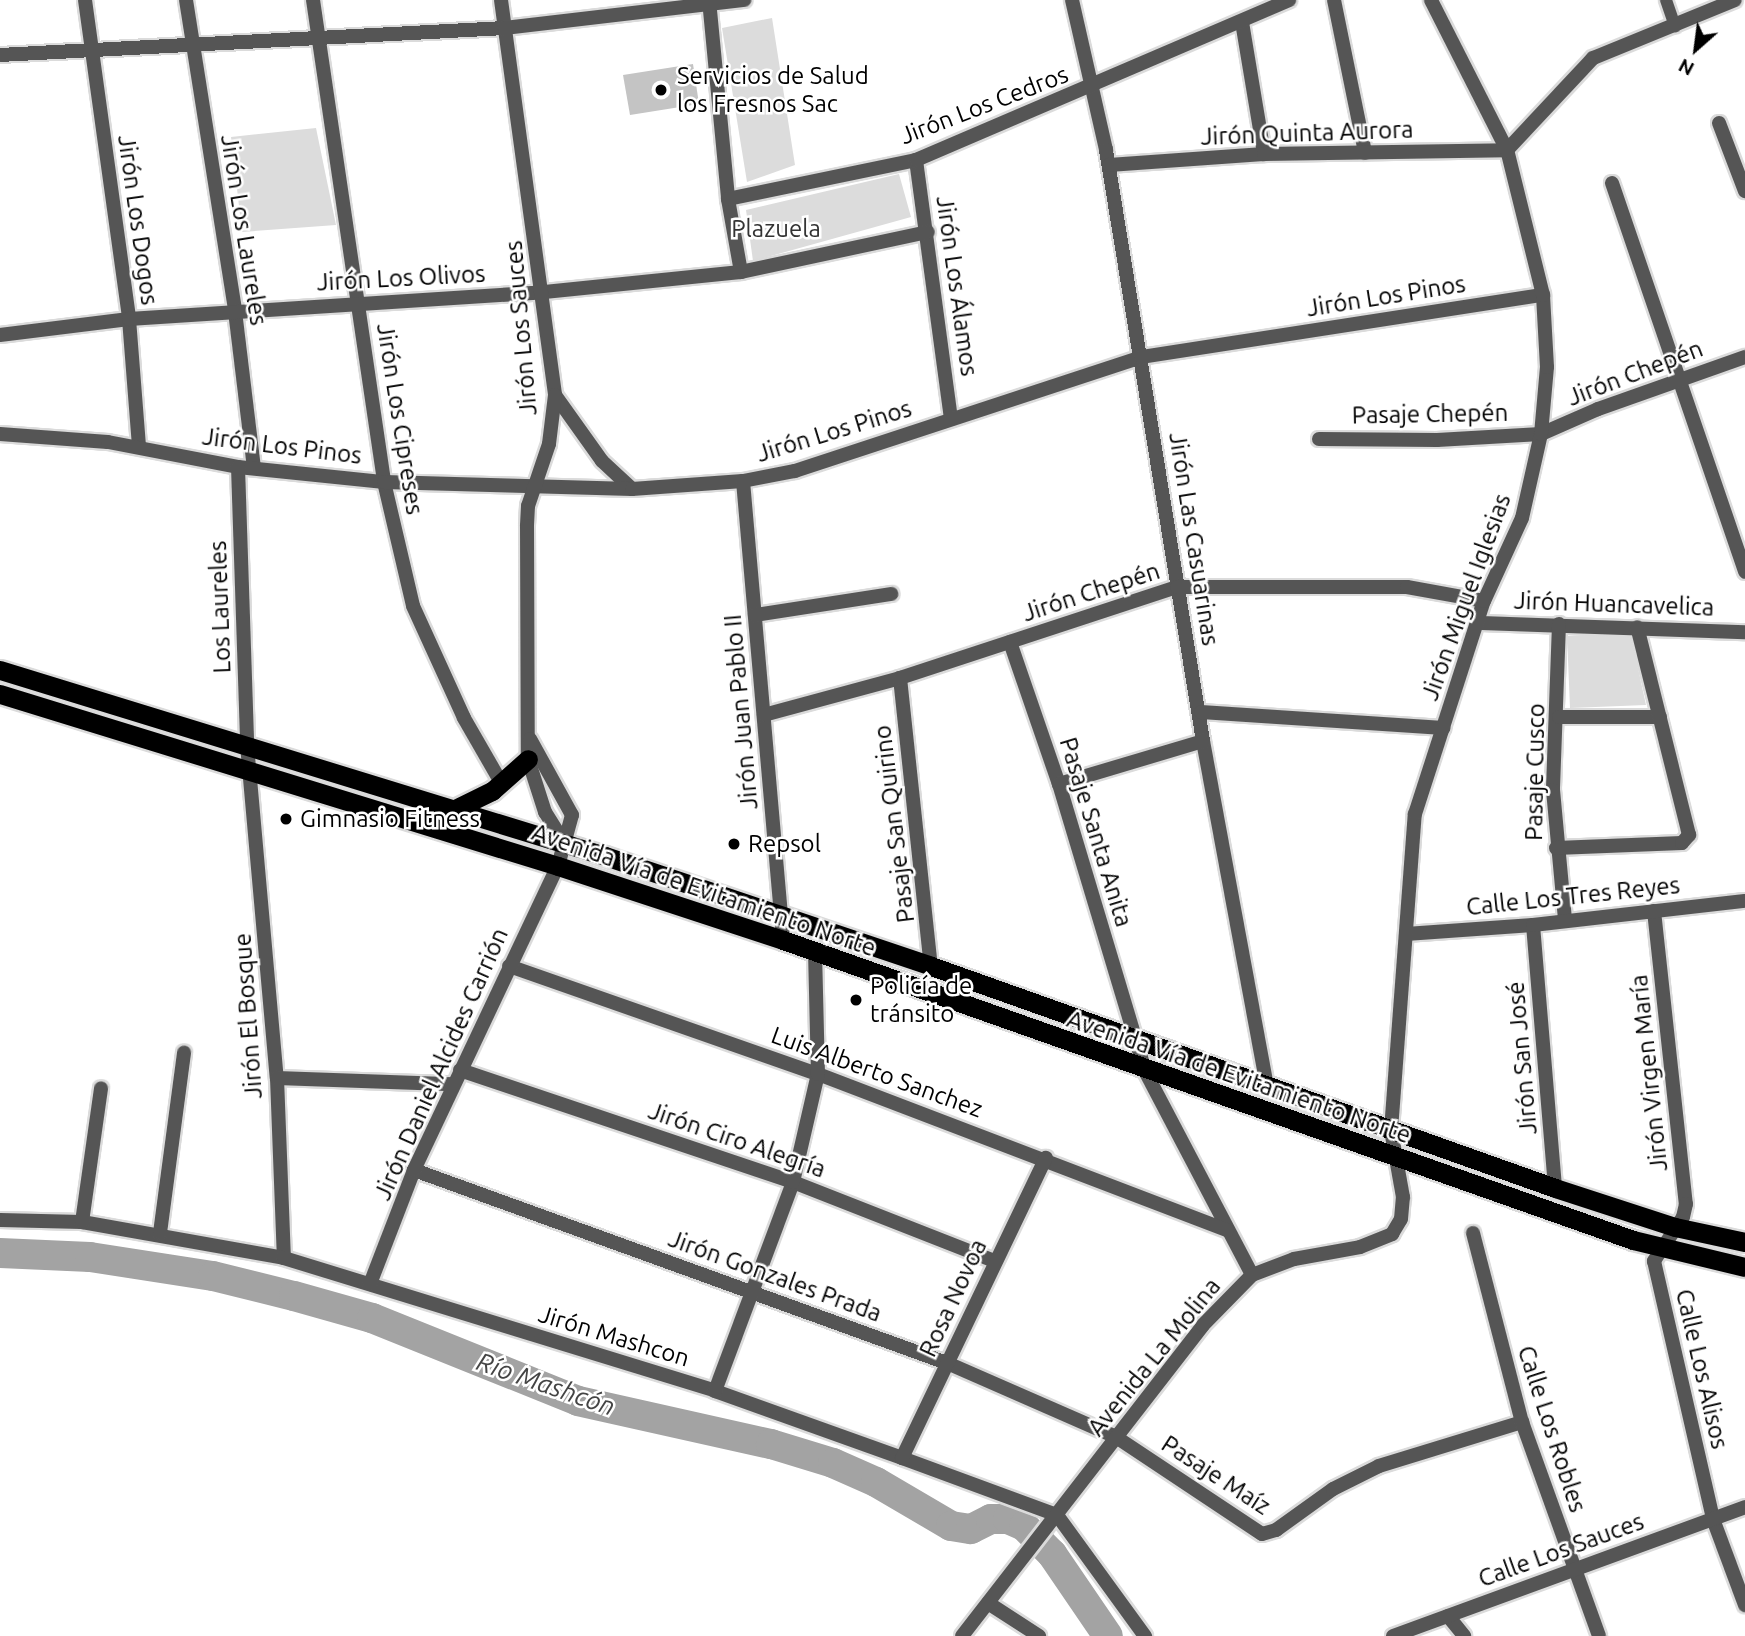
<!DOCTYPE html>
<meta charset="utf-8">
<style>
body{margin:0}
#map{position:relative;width:1745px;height:1636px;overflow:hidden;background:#fff;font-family:Ubuntu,sans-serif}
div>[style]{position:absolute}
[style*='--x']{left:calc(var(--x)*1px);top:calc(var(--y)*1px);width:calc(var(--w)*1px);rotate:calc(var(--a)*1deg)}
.green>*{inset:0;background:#dcdcdc}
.river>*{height:30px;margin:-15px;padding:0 15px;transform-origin:15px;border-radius:15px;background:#a3a3a3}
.building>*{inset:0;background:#c4c4c4}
.roads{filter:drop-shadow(2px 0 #dbdbdb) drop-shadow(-2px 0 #dbdbdb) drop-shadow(0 2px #dbdbdb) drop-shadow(0 -2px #dbdbdb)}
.pedestrian>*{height:12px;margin:-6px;padding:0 6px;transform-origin:6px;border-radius:6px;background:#555}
.minor>*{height:14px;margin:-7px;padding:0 7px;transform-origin:7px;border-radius:7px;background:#555}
.tertiary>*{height:14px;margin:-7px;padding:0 7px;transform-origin:7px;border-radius:7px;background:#555}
.trunk>*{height:19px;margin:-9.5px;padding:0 9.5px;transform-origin:9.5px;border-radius:9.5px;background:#000}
.dots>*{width:19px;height:19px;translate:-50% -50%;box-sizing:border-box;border:4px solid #fff;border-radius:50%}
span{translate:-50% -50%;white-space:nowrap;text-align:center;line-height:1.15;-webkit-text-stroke:5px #fff;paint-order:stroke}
.poi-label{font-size:24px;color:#000}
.left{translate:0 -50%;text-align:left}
.street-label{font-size:24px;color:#000}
.park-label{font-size:24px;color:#333}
.water-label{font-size:26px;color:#444;font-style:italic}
.north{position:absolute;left:1661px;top:14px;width:70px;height:70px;-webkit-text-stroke:5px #fff;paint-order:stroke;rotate:208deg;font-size:19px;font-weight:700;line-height:28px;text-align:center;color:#000}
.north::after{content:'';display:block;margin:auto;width:24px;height:32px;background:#000;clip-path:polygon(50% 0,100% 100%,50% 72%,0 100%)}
</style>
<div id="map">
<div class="green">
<i style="clip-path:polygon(772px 18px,795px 165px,747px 182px,722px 28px)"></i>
<i style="clip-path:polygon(316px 128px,336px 225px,242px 232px,231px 137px)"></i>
<i style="clip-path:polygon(899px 174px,911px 217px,753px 261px,746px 210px)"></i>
<i style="clip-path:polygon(1567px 636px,1631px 636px,1646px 705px,1570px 708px)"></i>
</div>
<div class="river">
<i style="--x:0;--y:1253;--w:90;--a:2.5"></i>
<i style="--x:90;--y:1257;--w:124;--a:8.8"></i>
<i style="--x:213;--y:1276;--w:83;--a:13.9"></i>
<i style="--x:294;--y:1296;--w:81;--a:15.8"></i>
<i style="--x:372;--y:1318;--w:222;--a:21.9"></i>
<i style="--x:578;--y:1401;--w:198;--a:12.6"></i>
<i style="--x:771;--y:1444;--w:65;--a:17"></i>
<i style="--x:833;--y:1463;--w:47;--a:23.8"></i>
<i style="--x:876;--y:1482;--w:87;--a:30.4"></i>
<i style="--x:951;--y:1526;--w:20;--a:9"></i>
<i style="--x:971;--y:1529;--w:22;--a:-27"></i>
<i style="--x:991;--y:1519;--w:17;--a:0"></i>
<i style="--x:1008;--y:1519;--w:17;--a:24"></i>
<i style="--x:1024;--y:1526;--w:40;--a:45"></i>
<i style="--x:1052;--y:1554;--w:99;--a:55.7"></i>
</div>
<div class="building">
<i style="clip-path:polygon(693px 64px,699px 104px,630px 115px,623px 75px)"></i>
</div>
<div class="roads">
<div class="pedestrian">
<i style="--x:1666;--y:0;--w:28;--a:71"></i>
</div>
<div class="minor">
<i style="--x:85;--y:0;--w:322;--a:82.1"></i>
<i style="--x:129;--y:319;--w:128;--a:85.5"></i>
<i style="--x:186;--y:0;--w:315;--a:81"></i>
<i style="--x:235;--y:311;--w:157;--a:83.1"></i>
<i style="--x:313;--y:0;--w:487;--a:81.6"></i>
<i style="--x:384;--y:482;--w:127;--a:76.8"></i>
<i style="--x:413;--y:606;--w:123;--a:65.5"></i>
<i style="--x:464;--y:718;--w:76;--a:60.1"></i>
<i style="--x:709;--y:0;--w:200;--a:84.5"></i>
<i style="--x:728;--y:199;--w:74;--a:79.9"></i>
<i style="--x:1072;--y:0;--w:154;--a:77.2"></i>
<i style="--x:1106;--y:150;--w:599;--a:80.68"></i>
<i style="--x:1203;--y:741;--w:352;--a:79.5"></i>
<i style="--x:1334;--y:0;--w:156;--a:78.5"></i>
<i style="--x:1242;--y:22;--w:134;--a:80.5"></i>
<i style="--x:0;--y:55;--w:506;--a:-3.06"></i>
<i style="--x:1719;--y:123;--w:73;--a:69.1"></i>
<i style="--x:1507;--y:150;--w:126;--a:-46.9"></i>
<i style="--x:1593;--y:58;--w:153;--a:-22.2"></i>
<i style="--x:916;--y:160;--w:261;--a:82.3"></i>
<i style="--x:1109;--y:165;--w:155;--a:-4.1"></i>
<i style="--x:1264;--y:154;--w:243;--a:-0.9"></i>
<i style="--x:1612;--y:183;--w:411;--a:71.1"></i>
<i style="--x:728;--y:199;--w:192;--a:-11.7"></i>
<i style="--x:916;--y:160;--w:406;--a:-23.2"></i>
<i style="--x:0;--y:335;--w:130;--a:-7.1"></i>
<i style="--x:129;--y:319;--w:416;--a:-3.7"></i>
<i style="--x:544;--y:292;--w:198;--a:-5.8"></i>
<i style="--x:741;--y:272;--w:191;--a:-12.1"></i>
<i style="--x:555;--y:395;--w:81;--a:54.5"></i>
<i style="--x:602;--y:461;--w:41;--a:43"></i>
<i style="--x:0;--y:434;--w:108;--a:4.2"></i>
<i style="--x:108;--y:442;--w:132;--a:10.9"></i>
<i style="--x:238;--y:467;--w:147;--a:5.9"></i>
<i style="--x:384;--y:482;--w:248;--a:1.6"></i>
<i style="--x:632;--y:489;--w:111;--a:-4.1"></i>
<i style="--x:743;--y:481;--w:53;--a:-10.9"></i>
<i style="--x:795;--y:471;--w:364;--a:-18.2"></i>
<i style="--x:1141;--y:357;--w:407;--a:-8.8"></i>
<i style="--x:1319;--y:439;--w:118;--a:0.5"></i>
<i style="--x:1437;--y:440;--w:104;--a:-3.3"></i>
<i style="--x:1541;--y:434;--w:62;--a:-23.7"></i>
<i style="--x:1598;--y:409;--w:156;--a:-19.5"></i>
<i style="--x:238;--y:467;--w:278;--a:88.1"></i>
<i style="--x:247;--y:745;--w:334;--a:84.9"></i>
<i style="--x:277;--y:1078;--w:180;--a:87.8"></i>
<i style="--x:743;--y:481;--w:461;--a:85"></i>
<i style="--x:755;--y:615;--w:138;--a:-8.8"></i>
<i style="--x:1481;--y:623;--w:264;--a:2"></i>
<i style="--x:1559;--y:624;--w:166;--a:92.1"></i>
<i style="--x:1553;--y:790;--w:131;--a:84.7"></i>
<i style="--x:1010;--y:642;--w:150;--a:71"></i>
<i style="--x:1059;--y:784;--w:300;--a:73.3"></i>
<i style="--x:1145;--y:1071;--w:230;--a:62.3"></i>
<i style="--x:900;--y:678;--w:290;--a:83.9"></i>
<i style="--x:1201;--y:712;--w:243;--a:3.8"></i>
<i style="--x:764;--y:715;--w:141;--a:-15.2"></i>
<i style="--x:900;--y:678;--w:292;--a:-18.2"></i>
<i style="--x:1177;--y:587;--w:230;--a:0"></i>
<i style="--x:1407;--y:587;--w:78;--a:10.3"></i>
<i style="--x:1559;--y:717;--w:101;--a:0"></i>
<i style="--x:1059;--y:784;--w:150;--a:-16.6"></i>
<i style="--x:1556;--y:848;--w:126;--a:-2.3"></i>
<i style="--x:1682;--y:843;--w:11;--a:-49"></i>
<i style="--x:1689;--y:835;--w:214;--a:-104"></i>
<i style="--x:1654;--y:911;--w:295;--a:83.8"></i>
<i style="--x:1686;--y:1204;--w:13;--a:103"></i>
<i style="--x:1683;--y:1217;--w:53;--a:123.4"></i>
<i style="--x:1654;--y:1261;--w:265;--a:77.1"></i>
<i style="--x:1713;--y:1519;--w:92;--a:69.6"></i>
<i style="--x:1533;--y:925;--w:264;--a:85.2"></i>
<i style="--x:1406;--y:934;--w:127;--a:-4.1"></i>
<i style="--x:1533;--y:925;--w:213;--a:-6.5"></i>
<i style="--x:509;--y:966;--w:327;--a:19.3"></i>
<i style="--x:818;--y:1074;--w:438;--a:20.9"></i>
<i style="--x:460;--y:1070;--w:351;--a:18.6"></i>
<i style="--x:793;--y:1182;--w:217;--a:21.4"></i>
<i style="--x:277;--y:1078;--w:176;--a:2"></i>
<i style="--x:1391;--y:1130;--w:317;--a:-85.7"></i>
<i style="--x:1415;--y:814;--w:224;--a:-72.1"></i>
<i style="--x:1484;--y:601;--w:91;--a:-65.4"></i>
<i style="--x:1522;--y:518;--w:86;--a:-77.3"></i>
<i style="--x:1541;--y:434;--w:67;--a:-84.9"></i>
<i style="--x:1547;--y:367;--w:72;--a:-93.2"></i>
<i style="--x:1543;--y:295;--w:149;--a:-103.9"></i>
<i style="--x:1507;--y:150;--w:168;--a:-116.9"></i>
<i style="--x:414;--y:1170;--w:567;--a:19.91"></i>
<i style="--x:947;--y:1363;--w:184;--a:23.6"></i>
<i style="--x:1116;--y:1437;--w:175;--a:33.6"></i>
<i style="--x:1262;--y:1534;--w:15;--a:-16"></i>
<i style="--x:1276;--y:1530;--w:70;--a:-35.7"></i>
<i style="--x:1333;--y:1489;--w:51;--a:-26.6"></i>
<i style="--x:1379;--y:1466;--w:150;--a:-17.1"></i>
<i style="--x:0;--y:1220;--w:82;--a:1.4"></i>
<i style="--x:82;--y:1222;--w:205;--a:10.1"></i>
<i style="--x:284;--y:1258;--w:451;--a:17.1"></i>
<i style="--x:715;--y:1391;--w:199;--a:19.7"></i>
<i style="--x:902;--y:1458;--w:165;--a:20.2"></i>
<i style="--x:1057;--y:1515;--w:150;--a:54"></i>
<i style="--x:82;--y:1222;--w:135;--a:-81.9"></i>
<i style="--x:160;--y:1233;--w:182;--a:-82.4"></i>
<i style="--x:1473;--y:1233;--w:195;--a:75.5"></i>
<i style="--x:1522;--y:1422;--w:227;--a:70.2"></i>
<i style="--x:370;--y:1284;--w:122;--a:-68.9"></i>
<i style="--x:414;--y:1170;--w:336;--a:-64.7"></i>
<i style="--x:715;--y:1391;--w:223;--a:-69.5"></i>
<i style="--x:793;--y:1182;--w:111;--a:-77"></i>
<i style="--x:818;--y:1074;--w:122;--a:-91.4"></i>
<i style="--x:902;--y:1458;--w:333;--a:-64.4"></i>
<i style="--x:988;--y:1603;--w:61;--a:32.9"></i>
<i style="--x:1448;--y:1616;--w:26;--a:51"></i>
<i style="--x:1393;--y:1636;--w:375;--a:-20.1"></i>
</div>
<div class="tertiary">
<i style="--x:501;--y:0;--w:399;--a:82.2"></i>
<i style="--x:555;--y:395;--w:49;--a:97"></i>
<i style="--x:549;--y:444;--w:65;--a:108.7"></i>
<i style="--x:528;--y:506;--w:20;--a:93"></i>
<i style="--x:527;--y:526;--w:233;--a:89.8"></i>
<i style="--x:528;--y:759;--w:56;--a:72.2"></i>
<i style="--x:545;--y:812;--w:39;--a:58"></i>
<i style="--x:505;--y:28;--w:241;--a:-6.7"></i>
<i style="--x:530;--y:739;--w:87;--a:61.1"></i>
<i style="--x:572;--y:815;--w:53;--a:105.4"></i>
<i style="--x:962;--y:1636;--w:393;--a:-52.2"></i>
<i style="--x:1203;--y:1325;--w:70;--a:-45.6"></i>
<i style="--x:1252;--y:1275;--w:45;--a:-20.9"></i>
<i style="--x:1294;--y:1259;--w:67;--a:-10.3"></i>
<i style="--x:1360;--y:1247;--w:35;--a:-22"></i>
<i style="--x:1392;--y:1234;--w:17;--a:-59"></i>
<i style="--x:1401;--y:1219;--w:22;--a:-85"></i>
<i style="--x:1403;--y:1197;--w:68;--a:-100.2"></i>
</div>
<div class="trunk">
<i style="--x:0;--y:670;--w:633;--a:17.09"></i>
<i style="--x:605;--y:856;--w:344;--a:18.6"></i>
<i style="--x:931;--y:966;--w:662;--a:19.58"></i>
<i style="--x:1555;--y:1188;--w:126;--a:18"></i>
<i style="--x:1675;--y:1227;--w:72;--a:12.1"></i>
<i style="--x:0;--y:694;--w:584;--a:17.13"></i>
<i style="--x:558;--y:866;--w:237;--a:18.2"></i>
<i style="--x:783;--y:940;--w:901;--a:19.44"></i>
<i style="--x:1633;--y:1240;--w:115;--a:13.6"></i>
<i style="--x:457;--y:808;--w:39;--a:-26"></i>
<i style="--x:492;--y:791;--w:48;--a:-41.6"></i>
</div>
</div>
<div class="dots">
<i style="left:661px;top:90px;background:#000"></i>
<i style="left:286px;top:819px;background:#000"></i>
<i style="left:734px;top:844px;background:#000"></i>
<i style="left:856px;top:1000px;background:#000"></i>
</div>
<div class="poi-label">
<span class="left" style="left:677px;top:90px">Servicios de Salud<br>los Fresnos Sac</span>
<span class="left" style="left:300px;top:819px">Gimnasio Fitness</span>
<span class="left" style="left:748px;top:844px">Repsol</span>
<span class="left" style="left:870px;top:1000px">Policía de<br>tránsito</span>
</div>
<div class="street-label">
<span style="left:984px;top:105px;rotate:-21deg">Jirón Los Cedros</span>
<span style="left:1307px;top:133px;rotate:-2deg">Jirón Quinta Aurora</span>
<span style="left:138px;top:220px;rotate:82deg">Jirón Los Dogos</span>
<span style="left:244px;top:230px;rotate:81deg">Jirón Los Laureles</span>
<span style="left:401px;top:278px;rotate:-3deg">Jirón Los Olivos</span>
<span style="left:957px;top:286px;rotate:82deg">Jirón Los Álamos</span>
<span style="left:1386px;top:296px;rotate:-9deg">Jirón Los Pinos</span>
<span style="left:521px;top:328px;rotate:-95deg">Jirón Los Sauces</span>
<span style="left:1635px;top:373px;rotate:-21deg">Jirón Chepén</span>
<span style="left:1430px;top:414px;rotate:-1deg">Pasaje Chepén</span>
<span style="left:400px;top:419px;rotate:81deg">Jirón Los Cipreses</span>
<span style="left:834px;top:431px;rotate:-17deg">Jirón Los Pinos</span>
<span style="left:282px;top:446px;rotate:7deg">Jirón Los Pinos</span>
<span style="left:1194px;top:539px;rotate:81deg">Jirón Las Casuarinas</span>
<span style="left:1091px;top:592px;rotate:-18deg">Jirón Chepén</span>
<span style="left:1466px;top:597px;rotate:-70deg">Jirón Miguel Iglesias</span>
<span style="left:1614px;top:604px;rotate:2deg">Jirón Huancavelica</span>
<span style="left:220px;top:607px;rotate:-92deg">Los Laureles</span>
<span style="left:741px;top:712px;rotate:-95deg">Jirón Juan Pablo II</span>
<span style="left:1535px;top:772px;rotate:-89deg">Pasaje Cusco</span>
<span style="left:894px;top:824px;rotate:-97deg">Pasaje San Quirino</span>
<span style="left:1096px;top:832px;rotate:73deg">Pasaje Santa Anita</span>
<span style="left:704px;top:890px;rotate:19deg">Avenida Vía de Evitamiento Norte</span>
<span style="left:1573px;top:896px;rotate:-6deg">Calle Los Tres Reyes</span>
<span style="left:248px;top:1016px;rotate:-94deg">Jirón El Bosque</span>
<span style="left:1522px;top:1058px;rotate:-95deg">Jirón San José</span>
<span style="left:441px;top:1064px;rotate:-66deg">Jirón Daniel Alcides Carrión</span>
<span style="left:877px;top:1072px;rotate:20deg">Luis Alberto Sanchez</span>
<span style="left:1649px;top:1073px;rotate:-96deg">Jirón Virgen María</span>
<span style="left:1239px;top:1077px;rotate:19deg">Avenida Vía de Evitamiento Norte</span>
<span style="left:737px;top:1140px;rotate:19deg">Jirón Ciro Alegría</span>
<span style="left:775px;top:1276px;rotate:20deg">Jirón Gonzales Prada</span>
<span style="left:953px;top:1298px;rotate:-65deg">Rosa Novoa</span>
<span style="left:614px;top:1336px;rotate:17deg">Jirón Mashcon</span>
<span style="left:1154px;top:1357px;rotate:-51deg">Avenida La Molina</span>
<span style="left:1702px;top:1369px;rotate:77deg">Calle Los Alisos</span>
<span style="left:1552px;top:1429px;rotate:72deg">Calle Los Robles</span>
<span style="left:1216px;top:1475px;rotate:33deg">Pasaje Maíz</span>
<span style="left:1561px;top:1550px;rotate:-20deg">Calle Los Sauces</span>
</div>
<div class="park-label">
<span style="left:776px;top:229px">Plazuela</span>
</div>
<div class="water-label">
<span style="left:546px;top:1384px;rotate:19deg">Río Mashcón</span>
</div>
<div class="north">N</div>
</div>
